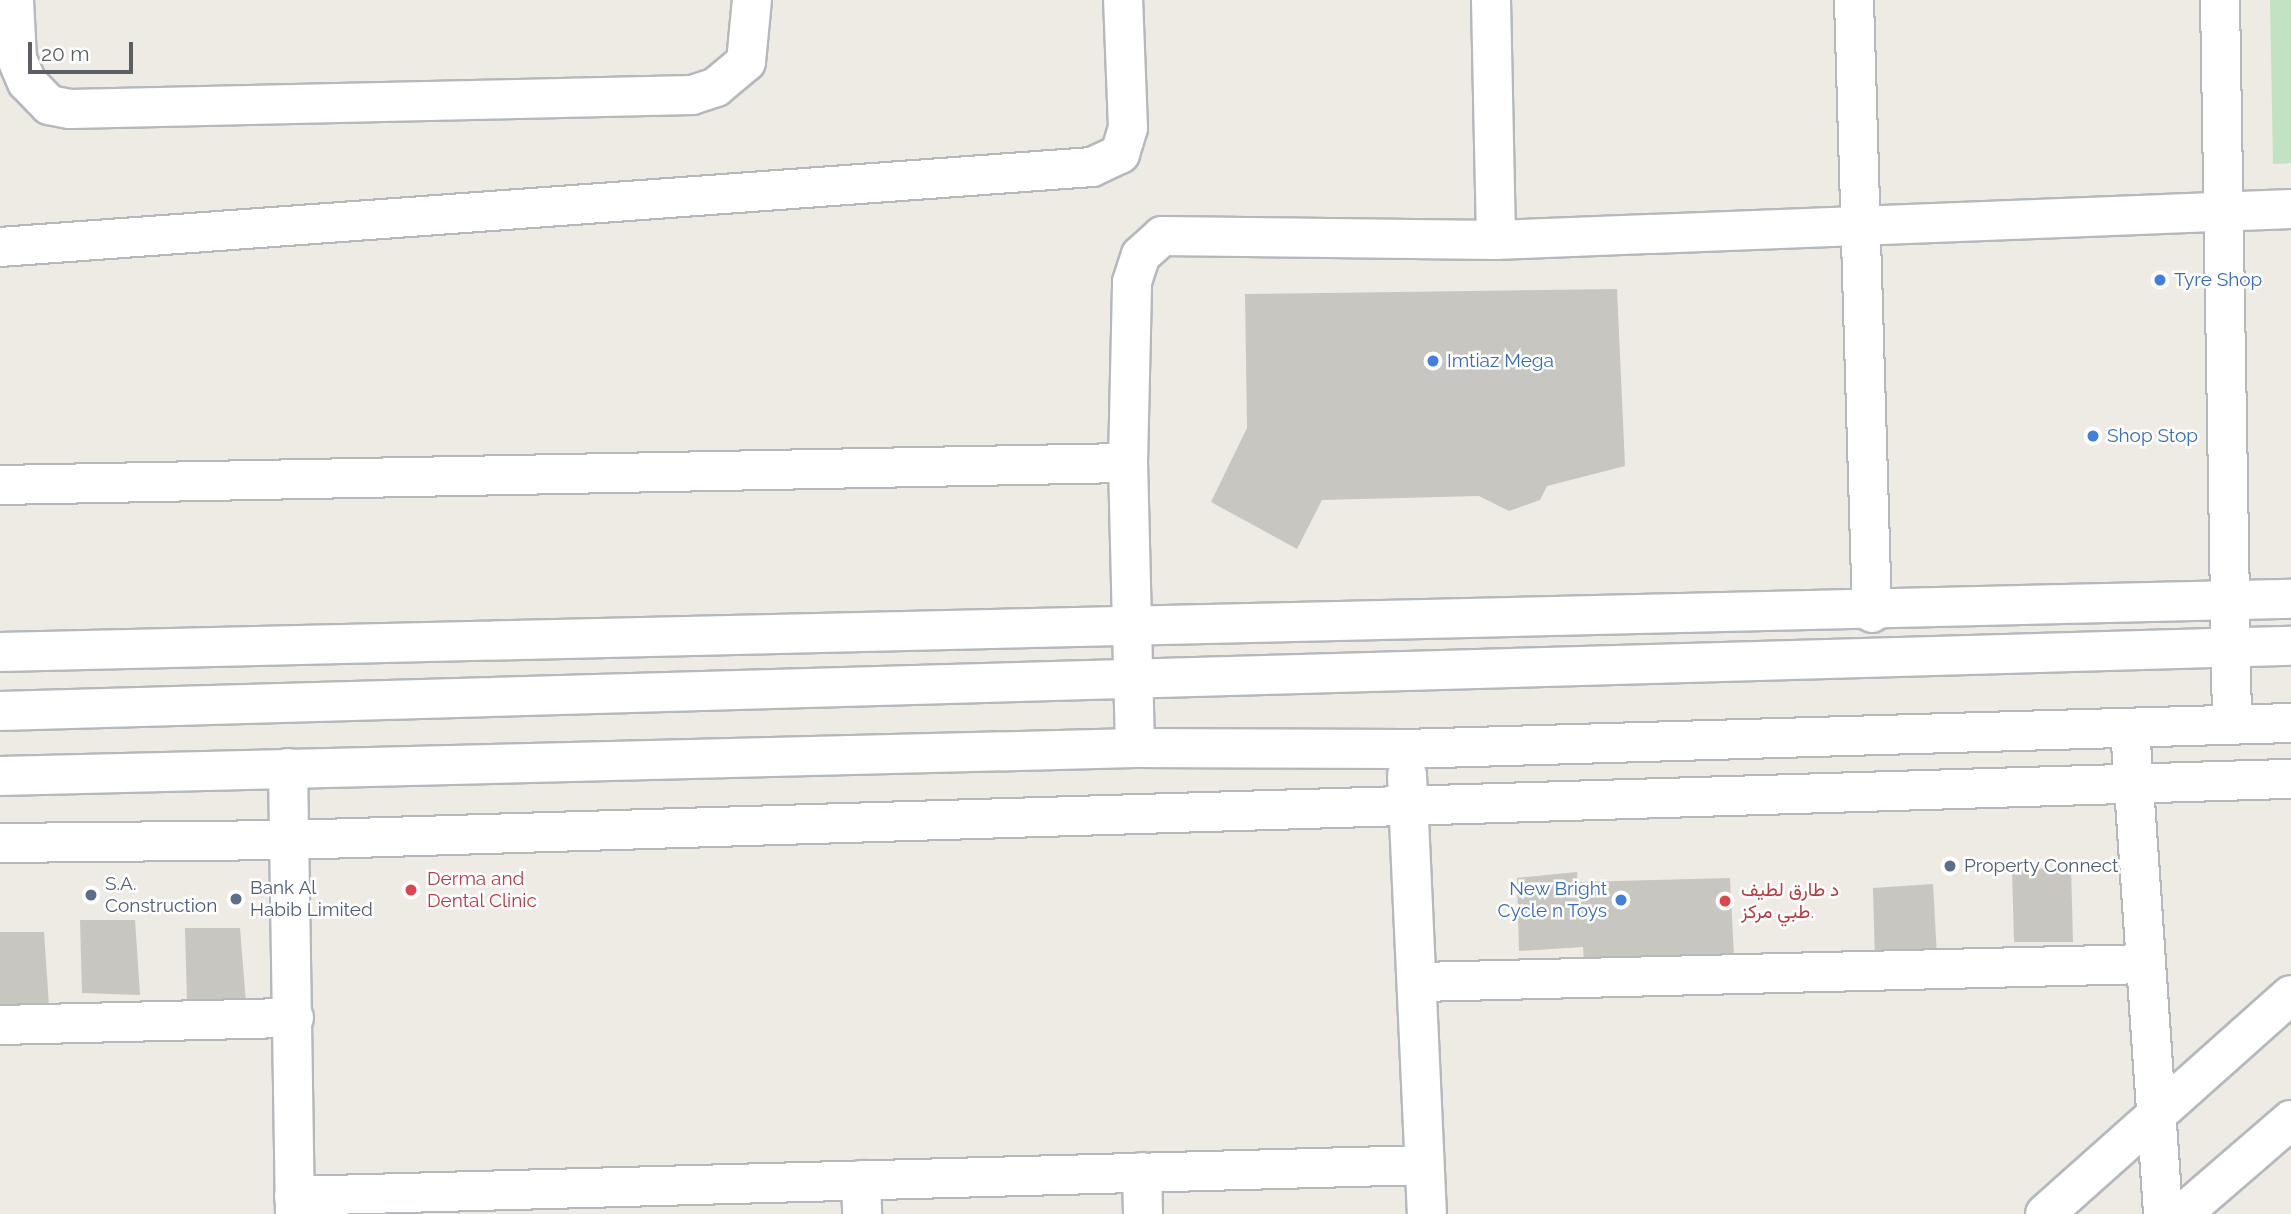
<!DOCTYPE html>
<meta charset="utf-8">
<style>
body{margin:0}
#map{position:relative;width:2291px;height:1214px;overflow:hidden;background:#edebe3;font-family:Raleway,Vazirmatn,sans-serif}
div>[style]{position:absolute}
[style*='--x']{left:calc(var(--x)*1px);top:calc(var(--y)*1px);width:calc(var(--w)*1px);rotate:calc(var(--a)*1deg)}
.green>*{inset:0;background:#c1e3c3}
.building>*{inset:0;background:#c8c6c0}
.roads{filter:drop-shadow(2px 0 #b5b8bc) drop-shadow(-2px 0 #b5b8bc) drop-shadow(0 2px #b5b8bc) drop-shadow(0 -2px #b5b8bc)}
.minor>*{height:38px;margin:-19px;padding:0 19px;transform-origin:19px;border-radius:19px;background:#fff}
.dots>*{width:19px;height:19px;translate:-50% -50%;box-sizing:border-box;border:4px solid #fff;border-radius:50%}
span{translate:-50% -50%;white-space:nowrap;text-align:center;line-height:1.15;-webkit-text-stroke:5px #fff;paint-order:stroke}
.shop-label{font-size:19px;color:#366cbe}
.left{translate:0 -50%;text-align:left}
.right{translate:-100% -50%;text-align:right}
.service-label{font-size:19px;color:#4e5e75}
.health-label{font-size:19px;color:#be3a42}
.scale{position:absolute;left:28px;top:42px;width:105px;height:32px;box-sizing:border-box;border:4px solid #5b5e62;border-top:0;padding-left:9px;font-size:21px;line-height:24px;white-space:nowrap;color:#5b5e62;-webkit-text-stroke:5px #fff;paint-order:stroke}
</style>
<div id="map">
<div class="green">
<i style="clip-path:polygon(2270px 0,2291px 0,2291px 163px,2273px 164px)"></i>
</div>
<div class="building">
<i style="clip-path:polygon(1617px 289px,1625px 466px,1547px 486px,1540px 500px,1509px 511px,1479px 496px,1322px 500px,1297px 549px,1211px 502px,1247px 428px,1245px 294px)"></i>
<i style="clip-path:polygon(2071px 868px,2073px 942px,2014px 942px,2012px 869px)"></i>
<i style="clip-path:polygon(1577px 872px,1581px 924px,1580px 882px,1730px 878px,1734px 956px,1584px 964px,1583px 947px,1519px 951px,1517px 878px)"></i>
<i style="clip-path:polygon(1933px 884px,1937px 957px,1875px 961px,1873px 888px)"></i>
<i style="clip-path:polygon(80px 920px,135px 920px,140px 995px,82px 993px)"></i>
<i style="clip-path:polygon(185px 928px,240px 928px,246px 1003px,187px 1001px)"></i>
<i style="clip-path:polygon(0 932px,44px 932px,49px 1006px,0 1005px)"></i>
</div>
<div class="roads">
<div class="minor">
<i style="--x:14;--y:0;--w:59;--a:87.1"></i>
<i style="--x:17;--y:59;--w:25;--a:67"></i>
<i style="--x:27;--y:82;--w:32;--a:46"></i>
<i style="--x:49;--y:105;--w:21;--a:11"></i>
<i style="--x:70;--y:109;--w:622;--a:-1.29"></i>
<i style="--x:692;--y:95;--w:25;--a:-18"></i>
<i style="--x:716;--y:87;--w:39;--a:-40"></i>
<i style="--x:746;--y:62;--w:62;--a:-84.5"></i>
<i style="--x:1491;--y:0;--w:240;--a:88.8"></i>
<i style="--x:1854;--y:0;--w:613;--a:88.32"></i>
<i style="--x:2220;--y:0;--w:723;--a:89.05"></i>
<i style="--x:0;--y:247;--w:1095;--a:-4.19"></i>
<i style="--x:1092;--y:167;--w:31;--a:-25"></i>
<i style="--x:1120;--y:154;--w:27;--a:-73"></i>
<i style="--x:1128;--y:128;--w:128;--a:-92.2"></i>
<i style="--x:0;--y:485;--w:1128;--a:-1.12"></i>
<i style="--x:0;--y:652;--w:2292;--a:-1.33"></i>
<i style="--x:0;--y:711;--w:2292;--a:-1.63"></i>
<i style="--x:2130;--y:728;--w:487;--a:86.1"></i>
<i style="--x:1135;--y:748;--w:285;--a:-91.4"></i>
<i style="--x:1128;--y:463;--w:181;--a:-88.7"></i>
<i style="--x:1132;--y:282;--w:28;--a:-72"></i>
<i style="--x:1141;--y:255;--w:28;--a:-42"></i>
<i style="--x:1162;--y:236;--w:334;--a:0.7"></i>
<i style="--x:1496;--y:240;--w:796;--a:-2.23"></i>
<i style="--x:288;--y:768;--w:446;--a:89.1"></i>
<i style="--x:1407;--y:775;--w:439;--a:87.4"></i>
<i style="--x:0;--y:776;--w:1135;--a:-1.41"></i>
<i style="--x:1135;--y:748;--w:269;--a:0.2"></i>
<i style="--x:1404;--y:749;--w:887;--a:-1.68"></i>
<i style="--x:0;--y:843;--w:289;--a:-0.6"></i>
<i style="--x:289;--y:840;--w:2003;--a:-1.75"></i>
<i style="--x:1420;--y:982;--w:726;--a:-1.42"></i>
<i style="--x:0;--y:1025;--w:294;--a:-1.4"></i>
<i style="--x:1142;--y:1172;--w:42;--a:88.6"></i>
<i style="--x:861;--y:1180;--w:34;--a:88"></i>
<i style="--x:294;--y:1196;--w:1130;--a:-1.57"></i>
<i style="--x:2045;--y:1214;--w:329;--a:-41.7"></i>
<i style="--x:2182;--y:1214;--w:144;--a:-40.8"></i>
</div>
</div>
<div class="dots">
<i style="left:2160px;top:280px;background:#3f7fe0"></i>
<i style="left:1433px;top:361px;background:#3f7fe0"></i>
<i style="left:2093px;top:436px;background:#3f7fe0"></i>
<i style="left:1950px;top:866px;background:#5c6f8a"></i>
<i style="left:411px;top:890px;background:#e0444e"></i>
<i style="left:91px;top:895px;background:#5c6f8a"></i>
<i style="left:236px;top:899px;background:#5c6f8a"></i>
<i style="left:1621px;top:900px;background:#3f7fe0"></i>
<i style="left:1725px;top:901px;background:#e0444e"></i>
</div>
<div class="shop-label">
<span class="left" style="left:2174px;top:280px">Tyre Shop</span>
<span class="left" style="left:1447px;top:361px">Imtiaz Mega</span>
<span class="left" style="left:2107px;top:436px">Shop Stop</span>
<span class="right" style="left:1607px;top:900px">New Bright<br>Cycle n Toys</span>
</div>
<div class="service-label">
<span class="left" style="left:1964px;top:866px">Property Connect</span>
<span class="left" style="left:105px;top:895px">S.A.<br>Construction</span>
<span class="left" style="left:250px;top:899px">Bank Al<br>Habib Limited</span>
</div>
<div class="health-label">
<span class="left" style="left:427px;top:890px">Derma and<br>Dental Clinic</span>
<span class="left" style="left:1741px;top:901px">د طارق لطیف<br>طبي مرکز.</span>
</div>
<div class="scale">20 m</div>
</div>
